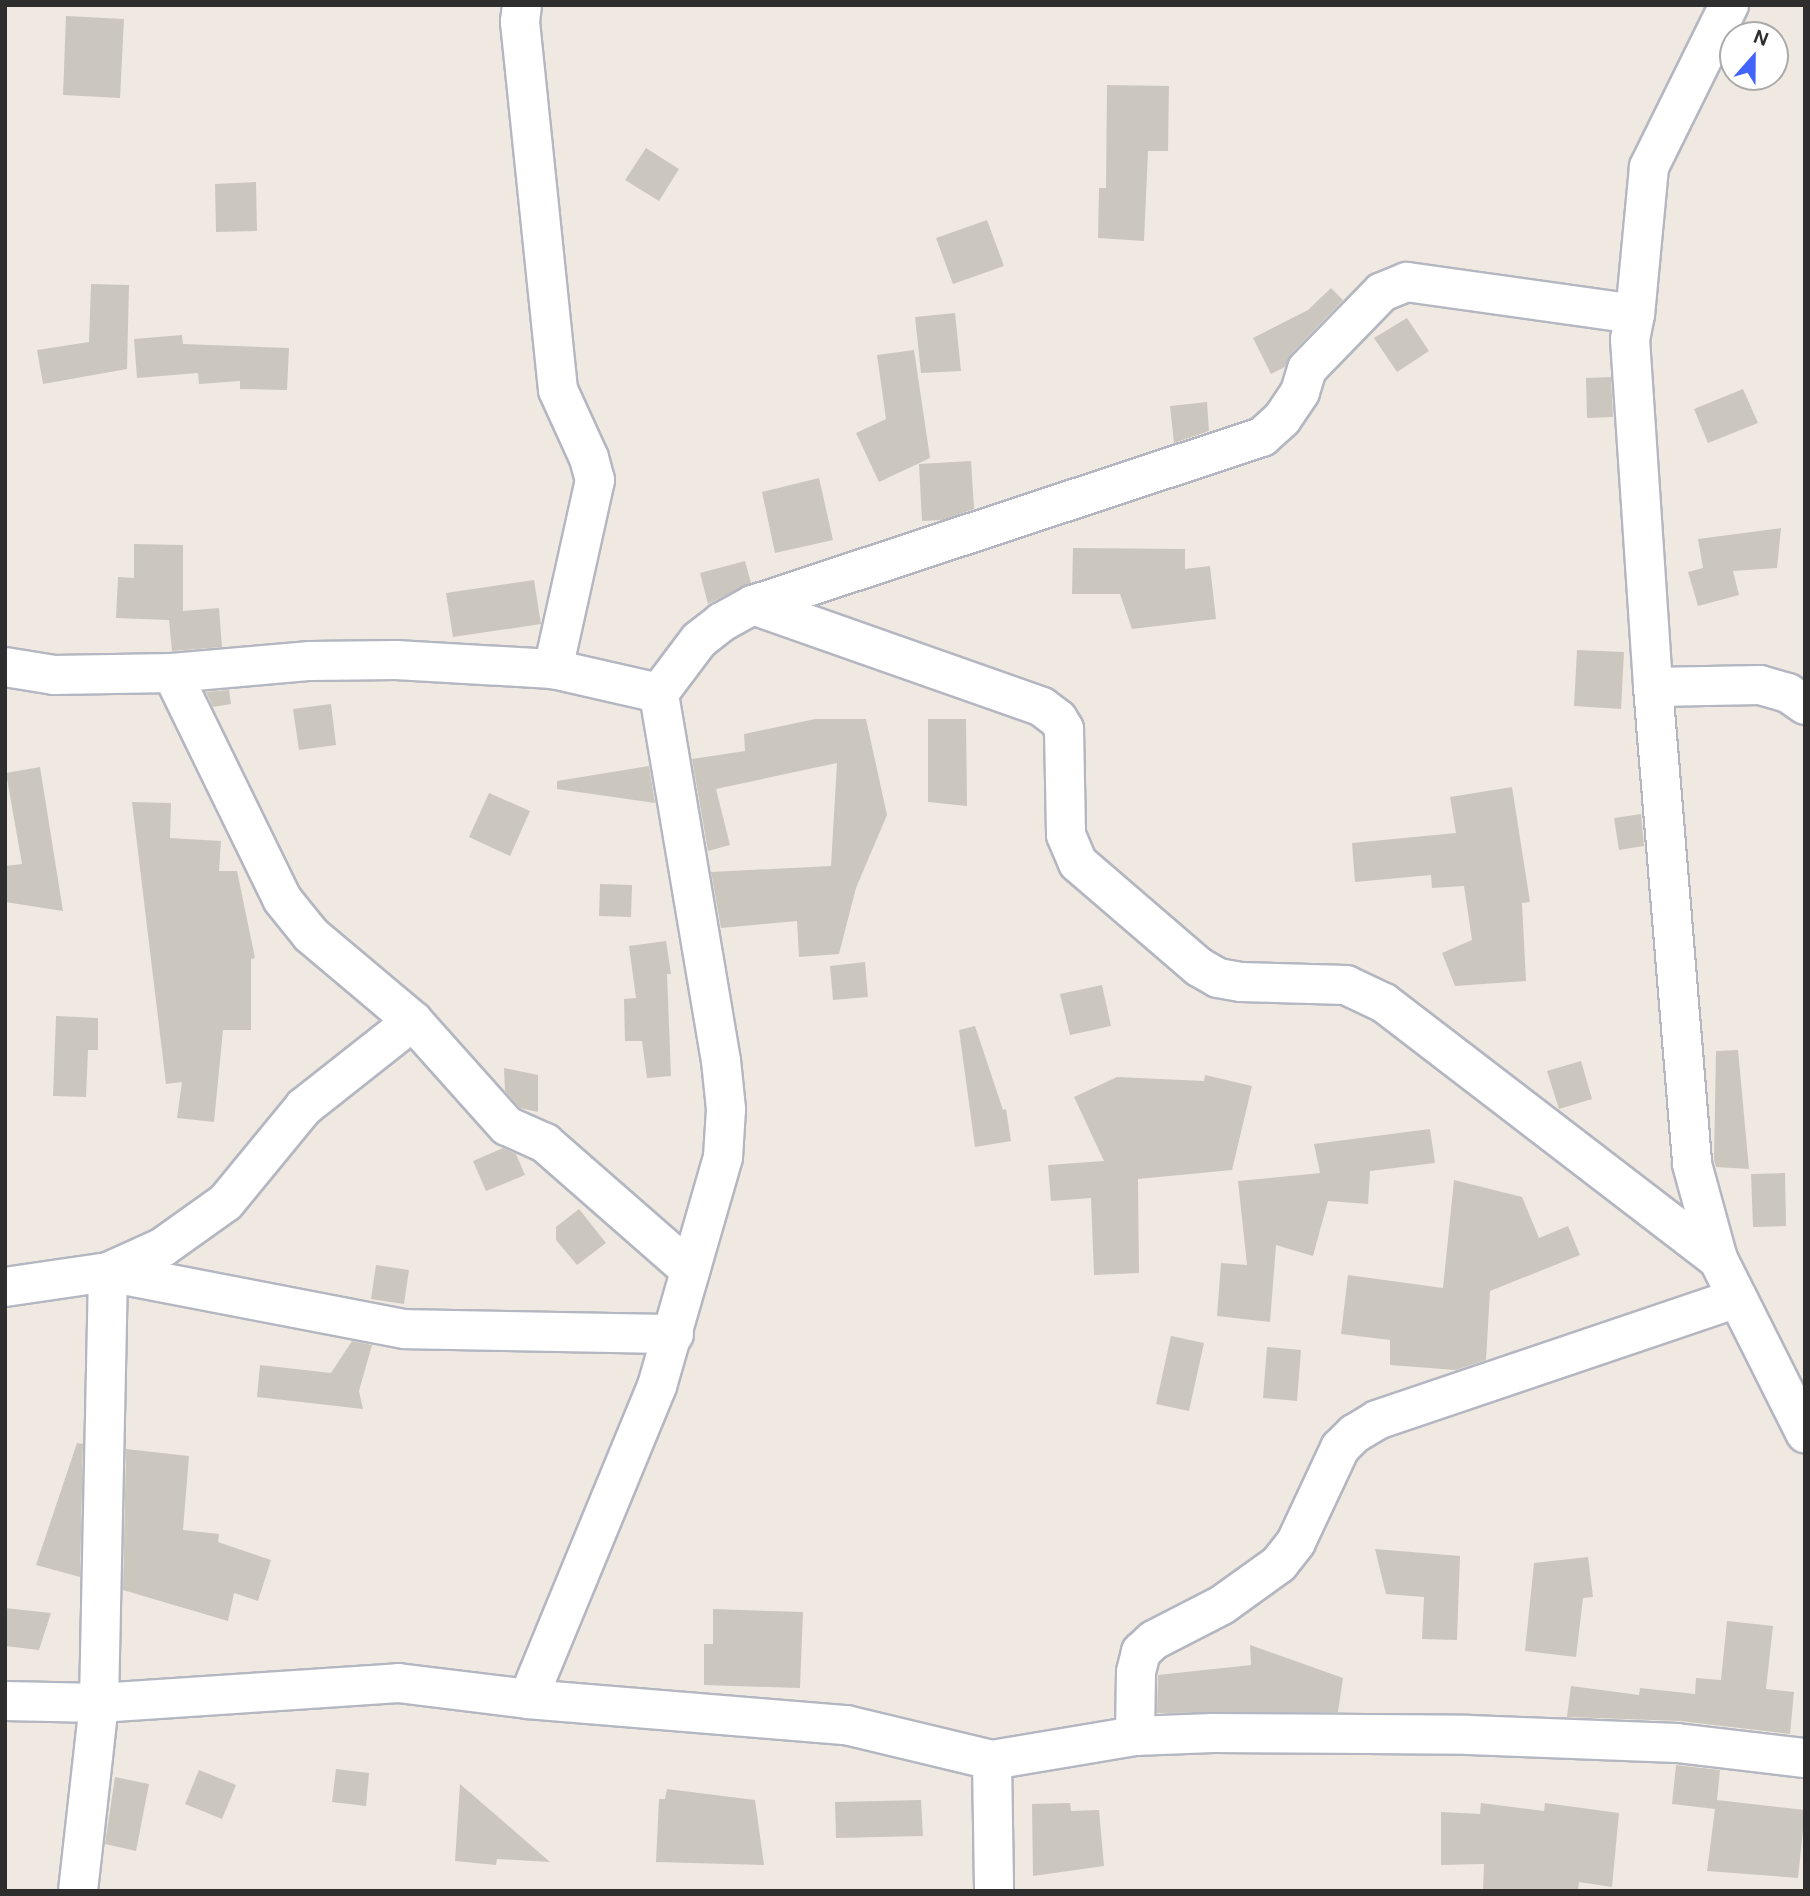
<!DOCTYPE html>
<style>
body{margin:0}
#map{position:relative;width:1810px;height:1896px;overflow:hidden;background:#efe9e1;font-family:"DM Sans",sans-serif}
div>[style]{position:absolute}
[style*='--x']{left:calc(var(--x)*1px);top:calc(var(--y)*1px);width:calc(var(--w)*1px);rotate:calc(var(--a)*1deg)}
.building>*{inset:0;background:#cbc7bf}
.roads{filter:drop-shadow(2px 0 #b4b7c1) drop-shadow(-2px 0 #b4b7c1) drop-shadow(0 2px #b4b7c1) drop-shadow(0 -2px #b4b7c1)}
.street>*{height:38px;margin:-19px;padding:0 19px;transform-origin:19px;border-radius:19px;background:#fff}
span{translate:-50% -50%;white-space:nowrap;text-align:center;line-height:1.15;-webkit-text-stroke:6px #fff;paint-order:stroke}
.frame{position:absolute;inset:0;border:7px solid #2e2e2e;pointer-events:none}
.north{position:absolute;left:1719px;top:21px;width:70px;height:70px;box-sizing:border-box;background:#fff;border:2px solid #ababab;border-radius:50%;rotate:21deg;font-size:19px;font-weight:700;line-height:28px;text-align:center;color:#2e2e2e}
.north::after{content:'';display:block;margin:auto;width:24px;height:32px;background:#4264fb;clip-path:polygon(50% 0,100% 100%,50% 72%,0 100%)}
</style>
<div id="map">
<div class="building">
<i style="clip-path:polygon(66px 16px,124px 19px,120px 98px,63px 95px)"></i>
<i style="clip-path:polygon(1107px 85px,1169px 86px,1168px 151px,1148px 151px,1144px 241px,1098px 238px,1099px 188px,1106px 188px)"></i>
<i style="clip-path:polygon(646px 148px,679px 169px,659px 201px,625px 180px)"></i>
<i style="clip-path:polygon(256px 182px,257px 231px,216px 232px,215px 184px)"></i>
<i style="clip-path:polygon(987px 220px,1004px 266px,953px 284px,936px 238px)"></i>
<i style="clip-path:polygon(91px 284px,129px 285px,127px 369px,43px 384px,37px 350px,89px 342px)"></i>
<i style="clip-path:polygon(1331px 288px,1343px 300px,1291px 354px,1285px 367px,1271px 374px,1253px 338px,1308px 310px)"></i>
<i style="clip-path:polygon(955px 313px,961px 371px,921px 373px,915px 317px)"></i>
<i style="clip-path:polygon(1407px 318px,1429px 351px,1397px 372px,1374px 338px)"></i>
<i style="clip-path:polygon(182px 335px,183px 344px,289px 348px,287px 390px,240px 389px,240px 381px,199px 384px,198px 373px,137px 378px,134px 339px)"></i>
<i style="clip-path:polygon(914px 350px,930px 458px,879px 482px,856px 433px,886px 419px,877px 355px)"></i>
<i style="clip-path:polygon(1611px 377px,1613px 417px,1587px 418px,1586px 378px)"></i>
<i style="clip-path:polygon(1743px 389px,1758px 423px,1708px 443px,1694px 409px)"></i>
<i style="clip-path:polygon(1207px 402px,1209px 431px,1174px 443px,1170px 406px)"></i>
<i style="clip-path:polygon(971px 461px,974px 509px,942px 520px,922px 521px,919px 464px)"></i>
<i style="clip-path:polygon(819px 478px,833px 540px,775px 553px,762px 492px)"></i>
<i style="clip-path:polygon(1781px 528px,1777px 568px,1733px 571px,1739px 595px,1698px 606px,1688px 572px,1703px 568px,1698px 539px)"></i>
<i style="clip-path:polygon(134px 544px,183px 545px,183px 611px,219px 608px,222px 647px,172px 651px,169px 620px,116px 618px,118px 577px,134px 578px)"></i>
<i style="clip-path:polygon(1073px 548px,1185px 549px,1185px 569px,1210px 566px,1216px 619px,1132px 629px,1120px 594px,1072px 594px)"></i>
<i style="clip-path:polygon(745px 561px,751px 583px,708px 604px,700px 573px)"></i>
<i style="clip-path:polygon(534px 580px,541px 624px,453px 637px,446px 593px)"></i>
<i style="clip-path:polygon(1577px 650px,1624px 652px,1621px 709px,1574px 706px)"></i>
<i style="clip-path:polygon(229px 690px,231px 704px,213px 707px,206px 692px)"></i>
<i style="clip-path:polygon(331px 704px,336px 745px,299px 750px,293px 709px)"></i>
<i style="clip-path:polygon(815px 719px,866px 719px,887px 815px,856px 888px,839px 954px,799px 957px,797px 921px,721px 928px,711px 872px,831px 866px,837px 763px,716px 789px,730px 845px,708px 851px,692px 759px,745px 751px,744px 734px)"></i>
<i style="clip-path:polygon(928px 719px,966px 719px,967px 806px,928px 802px)"></i>
<i style="clip-path:polygon(649px 766px,655px 803px,557px 789px,557px 781px)"></i>
<i style="clip-path:polygon(40px 767px,63px 911px,5px 902px,5px 866px,22px 864px,6px 773px)"></i>
<i style="clip-path:polygon(1512px 787px,1530px 902px,1522px 903px,1526px 981px,1455px 986px,1442px 953px,1472px 940px,1464px 886px,1432px 888px,1431px 875px,1355px 882px,1352px 843px,1456px 833px,1450px 797px)"></i>
<i style="clip-path:polygon(489px 793px,530px 811px,510px 856px,469px 837px)"></i>
<i style="clip-path:polygon(132px 802px,171px 803px,170px 838px,221px 841px,219px 871px,237px 871px,255px 958px,251px 959px,251px 1030px,223px 1030px,214px 1122px,177px 1118px,182px 1082px,166px 1084px)"></i>
<i style="clip-path:polygon(1641px 814px,1644px 846px,1619px 850px,1614px 818px)"></i>
<i style="clip-path:polygon(600px 884px,632px 885px,631px 917px,599px 916px)"></i>
<i style="clip-path:polygon(666px 941px,671px 974px,667px 974px,671px 1076px,647px 1078px,642px 1041px,625px 1041px,624px 999px,636px 998px,629px 946px)"></i>
<i style="clip-path:polygon(865px 962px,868px 997px,833px 1000px,830px 966px)"></i>
<i style="clip-path:polygon(1102px 985px,1111px 1026px,1070px 1035px,1060px 994px)"></i>
<i style="clip-path:polygon(56px 1016px,98px 1018px,98px 1050px,88px 1050px,86px 1097px,53px 1096px)"></i>
<i style="clip-path:polygon(975px 1026px,1003px 1110px,1006px 1109px,1011px 1141px,975px 1147px,959px 1030px)"></i>
<i style="clip-path:polygon(1738px 1050px,1749px 1169px,1716px 1167px,1714px 1160px,1716px 1051px)"></i>
<i style="clip-path:polygon(1581px 1061px,1592px 1099px,1559px 1109px,1547px 1071px)"></i>
<i style="clip-path:polygon(504px 1068px,538px 1075px,538px 1112px,520px 1108px,505px 1091px)"></i>
<i style="clip-path:polygon(1205px 1075px,1252px 1086px,1232px 1170px,1138px 1179px,1139px 1273px,1094px 1275px,1091px 1198px,1051px 1201px,1048px 1165px,1104px 1161px,1074px 1097px,1117px 1077px,1204px 1081px)"></i>
<i style="clip-path:polygon(1430px 1129px,1435px 1163px,1370px 1171px,1368px 1204px,1328px 1201px,1313px 1256px,1276px 1245px,1270px 1322px,1217px 1316px,1221px 1263px,1247px 1265px,1238px 1181px,1320px 1173px,1314px 1144px)"></i>
<i style="clip-path:polygon(503px 1148px,516px 1154px,525px 1175px,486px 1191px,473px 1161px)"></i>
<i style="clip-path:polygon(1785px 1173px,1786px 1226px,1753px 1227px,1751px 1174px)"></i>
<i style="clip-path:polygon(1454px 1180px,1522px 1197px,1539px 1238px,1568px 1226px,1580px 1255px,1490px 1291px,1486px 1360px,1456px 1370px,1390px 1365px,1390px 1340px,1341px 1334px,1348px 1275px,1443px 1288px)"></i>
<i style="clip-path:polygon(579px 1209px,606px 1243px,577px 1265px,556px 1240px,556px 1227px)"></i>
<i style="clip-path:polygon(376px 1265px,409px 1270px,404px 1304px,371px 1299px)"></i>
<i style="clip-path:polygon(1171px 1336px,1204px 1343px,1189px 1411px,1156px 1404px)"></i>
<i style="clip-path:polygon(352px 1341px,372px 1345px,359px 1391px,363px 1409px,257px 1397px,260px 1365px,331px 1373px)"></i>
<i style="clip-path:polygon(1267px 1347px,1301px 1350px,1297px 1401px,1263px 1398px)"></i>
<i style="clip-path:polygon(77px 1443px,83px 1444px,80px 1577px,36px 1565px)"></i>
<i style="clip-path:polygon(126px 1449px,189px 1456px,183px 1530px,219px 1534px,218px 1542px,271px 1560px,258px 1601px,234px 1593px,228px 1621px,123px 1590px)"></i>
<i style="clip-path:polygon(1375px 1549px,1460px 1556px,1457px 1640px,1422px 1639px,1424px 1597px,1386px 1594px)"></i>
<i style="clip-path:polygon(1588px 1557px,1593px 1597px,1583px 1598px,1576px 1657px,1525px 1651px,1534px 1563px)"></i>
<i style="clip-path:polygon(5px 1608px,51px 1613px,39px 1650px,5px 1646px)"></i>
<i style="clip-path:polygon(713px 1609px,803px 1612px,800px 1688px,704px 1685px,704px 1644px,713px 1644px)"></i>
<i style="clip-path:polygon(1727px 1621px,1773px 1626px,1766px 1689px,1794px 1692px,1790px 1734px,1680px 1721px,1567px 1717px,1571px 1686px,1639px 1695px,1640px 1688px,1695px 1694px,1696px 1678px,1721px 1680px)"></i>
<i style="clip-path:polygon(1250px 1645px,1343px 1678px,1338px 1712px,1157px 1713px,1158px 1675px,1251px 1665px)"></i>
<i style="clip-path:polygon(1676px 1765px,1720px 1770px,1717px 1800px,1805px 1810px,1798px 1878px,1707px 1871px,1715px 1809px,1672px 1804px)"></i>
<i style="clip-path:polygon(336px 1769px,369px 1773px,366px 1806px,332px 1802px)"></i>
<i style="clip-path:polygon(199px 1770px,236px 1785px,222px 1819px,185px 1804px)"></i>
<i style="clip-path:polygon(115px 1777px,149px 1784px,136px 1851px,105px 1844px)"></i>
<i style="clip-path:polygon(460px 1784px,550px 1862px,497px 1859px,496px 1865px,455px 1861px)"></i>
<i style="clip-path:polygon(667px 1789px,755px 1800px,764px 1865px,656px 1862px,659px 1799px,665px 1799px)"></i>
<i style="clip-path:polygon(921px 1800px,923px 1836px,836px 1838px,835px 1802px)"></i>
<i style="clip-path:polygon(1070px 1803px,1071px 1811px,1099px 1810px,1104px 1866px,1033px 1876px,1032px 1804px)"></i>
<i style="clip-path:polygon(1481px 1803px,1544px 1811px,1545px 1803px,1619px 1813px,1612px 1887px,1579px 1882px,1578px 1891px,1483px 1891px,1484px 1864px,1441px 1865px,1441px 1812px,1480px 1814px)"></i>
</div>
<div class="roads">
<div class="street">
<i style="--x:522;--y:5;--w:17;--a:97"></i>
<i style="--x:520;--y:22;--w:370;--a:84.1"></i>
<i style="--x:558;--y:390;--w:75;--a:65.5"></i>
<i style="--x:589;--y:458;--w:23;--a:75"></i>
<i style="--x:595;--y:480;--w:194;--a:102.5"></i>
<i style="--x:553;--y:669;--w:109;--a:12.8"></i>
<i style="--x:1729;--y:5;--w:181;--a:116.3"></i>
<i style="--x:1649;--y:167;--w:148;--a:95.4"></i>
<i style="--x:1635;--y:314;--w:25;--a:101"></i>
<i style="--x:1630;--y:339;--w:349;--a:86.2"></i>
<i style="--x:1653;--y:687;--w:479;--a:85.3"></i>
<i style="--x:1692;--y:1164;--w:98;--a:74.7"></i>
<i style="--x:1718;--y:1259;--w:195;--a:63.4"></i>
<i style="--x:753;--y:605;--w:306;--a:19.4"></i>
<i style="--x:1042;--y:707;--w:20;--a:37"></i>
<i style="--x:1058;--y:719;--w:12;--a:59"></i>
<i style="--x:1064;--y:729;--w:106;--a:88.9"></i>
<i style="--x:1066;--y:835;--w:30;--a:67"></i>
<i style="--x:1078;--y:863;--w:160;--a:40.7"></i>
<i style="--x:1199;--y:967;--w:22;--a:30"></i>
<i style="--x:1218;--y:978;--w:23;--a:10"></i>
<i style="--x:1241;--y:982;--w:105;--a:1.6"></i>
<i style="--x:1346;--y:985;--w:42;--a:25.3"></i>
<i style="--x:1384;--y:1003;--w:421;--a:37.5"></i>
<i style="--x:5;--y:667;--w:50;--a:9.3"></i>
<i style="--x:54;--y:675;--w:118;--a:-1"></i>
<i style="--x:172;--y:673;--w:139;--a:-5"></i>
<i style="--x:310;--y:661;--w:86;--a:-0.7"></i>
<i style="--x:396;--y:660;--w:157;--a:3.3"></i>
<i style="--x:172;--y:673;--w:251;--a:64"></i>
<i style="--x:282;--y:899;--w:46;--a:51.1"></i>
<i style="--x:311;--y:935;--w:133;--a:40.1"></i>
<i style="--x:413;--y:1021;--w:141;--a:48.2"></i>
<i style="--x:507;--y:1126;--w:42;--a:24.1"></i>
<i style="--x:545;--y:1143;--w:193;--a:41.2"></i>
<i style="--x:1653;--y:687;--w:107;--a:-1.1"></i>
<i style="--x:1760;--y:685;--w:29;--a:16"></i>
<i style="--x:1788;--y:693;--w:21;--a:35"></i>
<i style="--x:5;--y:1287;--w:104;--a:-8.3"></i>
<i style="--x:108;--y:1272;--w:302;--a:10.9"></i>
<i style="--x:405;--y:1329;--w:269;--a:1.1"></i>
<i style="--x:528;--y:1699;--w:339;--a:-67.6"></i>
<i style="--x:657;--y:1386;--w:238;--a:-73.9"></i>
<i style="--x:723;--y:1157;--w:48;--a:-86.4"></i>
<i style="--x:726;--y:1109;--w:48;--a:-95.9"></i>
<i style="--x:721;--y:1061;--w:373;--a:-99.6"></i>
<i style="--x:659;--y:693;--w:66;--a:-53"></i>
<i style="--x:699;--y:640;--w:29;--a:-38"></i>
<i style="--x:722;--y:622;--w:35;--a:-29"></i>
<i style="--x:753;--y:605;--w:536;--a:-18.27"></i>
<i style="--x:1262;--y:437;--w:27;--a:-42"></i>
<i style="--x:1282;--y:419;--w:32;--a:-56"></i>
<i style="--x:1300;--y:392;--w:24;--a:-73"></i>
<i style="--x:1307;--y:369;--w:107;--a:-45.8"></i>
<i style="--x:1382;--y:292;--w:27;--a:-22"></i>
<i style="--x:1407;--y:282;--w:230;--a:8"></i>
<i style="--x:5;--y:1701;--w:94;--a:1.2"></i>
<i style="--x:99;--y:1703;--w:300;--a:-3.8"></i>
<i style="--x:398;--y:1683;--w:131;--a:7"></i>
<i style="--x:528;--y:1699;--w:319;--a:4.7"></i>
<i style="--x:846;--y:1725;--w:150;--a:13.5"></i>
<i style="--x:992;--y:1760;--w:145;--a:-9.5"></i>
<i style="--x:1135;--y:1736;--w:78;--a:-2.2"></i>
<i style="--x:1213;--y:1733;--w:256;--a:0.4"></i>
<i style="--x:1469;--y:1735;--w:208;--a:2.2"></i>
<i style="--x:1677;--y:1743;--w:129;--a:6.7"></i>
<i style="--x:1135;--y:1736;--w:64;--a:-89.1"></i>
<i style="--x:1136;--y:1672;--w:21;--a:-76"></i>
<i style="--x:1141;--y:1652;--w:18;--a:-43"></i>
<i style="--x:1154;--y:1640;--w:76;--a:-27.2"></i>
<i style="--x:1222;--y:1605;--w:70;--a:-35.7"></i>
<i style="--x:1279;--y:1564;--w:28;--a:-52"></i>
<i style="--x:1296;--y:1542;--w:104;--a:-64.9"></i>
<i style="--x:1340;--y:1448;--w:20;--a:-45"></i>
<i style="--x:1354;--y:1434;--w:27;--a:-31"></i>
<i style="--x:1377;--y:1420;--w:380;--a:-18.7"></i>
<i style="--x:992;--y:1760;--w:131;--a:89.1"></i>
<i style="--x:78;--y:1891;--w:189;--a:-83.6"></i>
<i style="--x:99;--y:1703;--w:431;--a:-88.8"></i>
<i style="--x:108;--y:1272;--w:60;--a:-24.4"></i>
<i style="--x:163;--y:1247;--w:77;--a:-35.5"></i>
<i style="--x:226;--y:1202;--w:123;--a:-50.6"></i>
<i style="--x:304;--y:1107;--w:139;--a:-38.3"></i>
</div>
</div>
<div class="frame"></div>
<div class="north">N</div>
</div>
